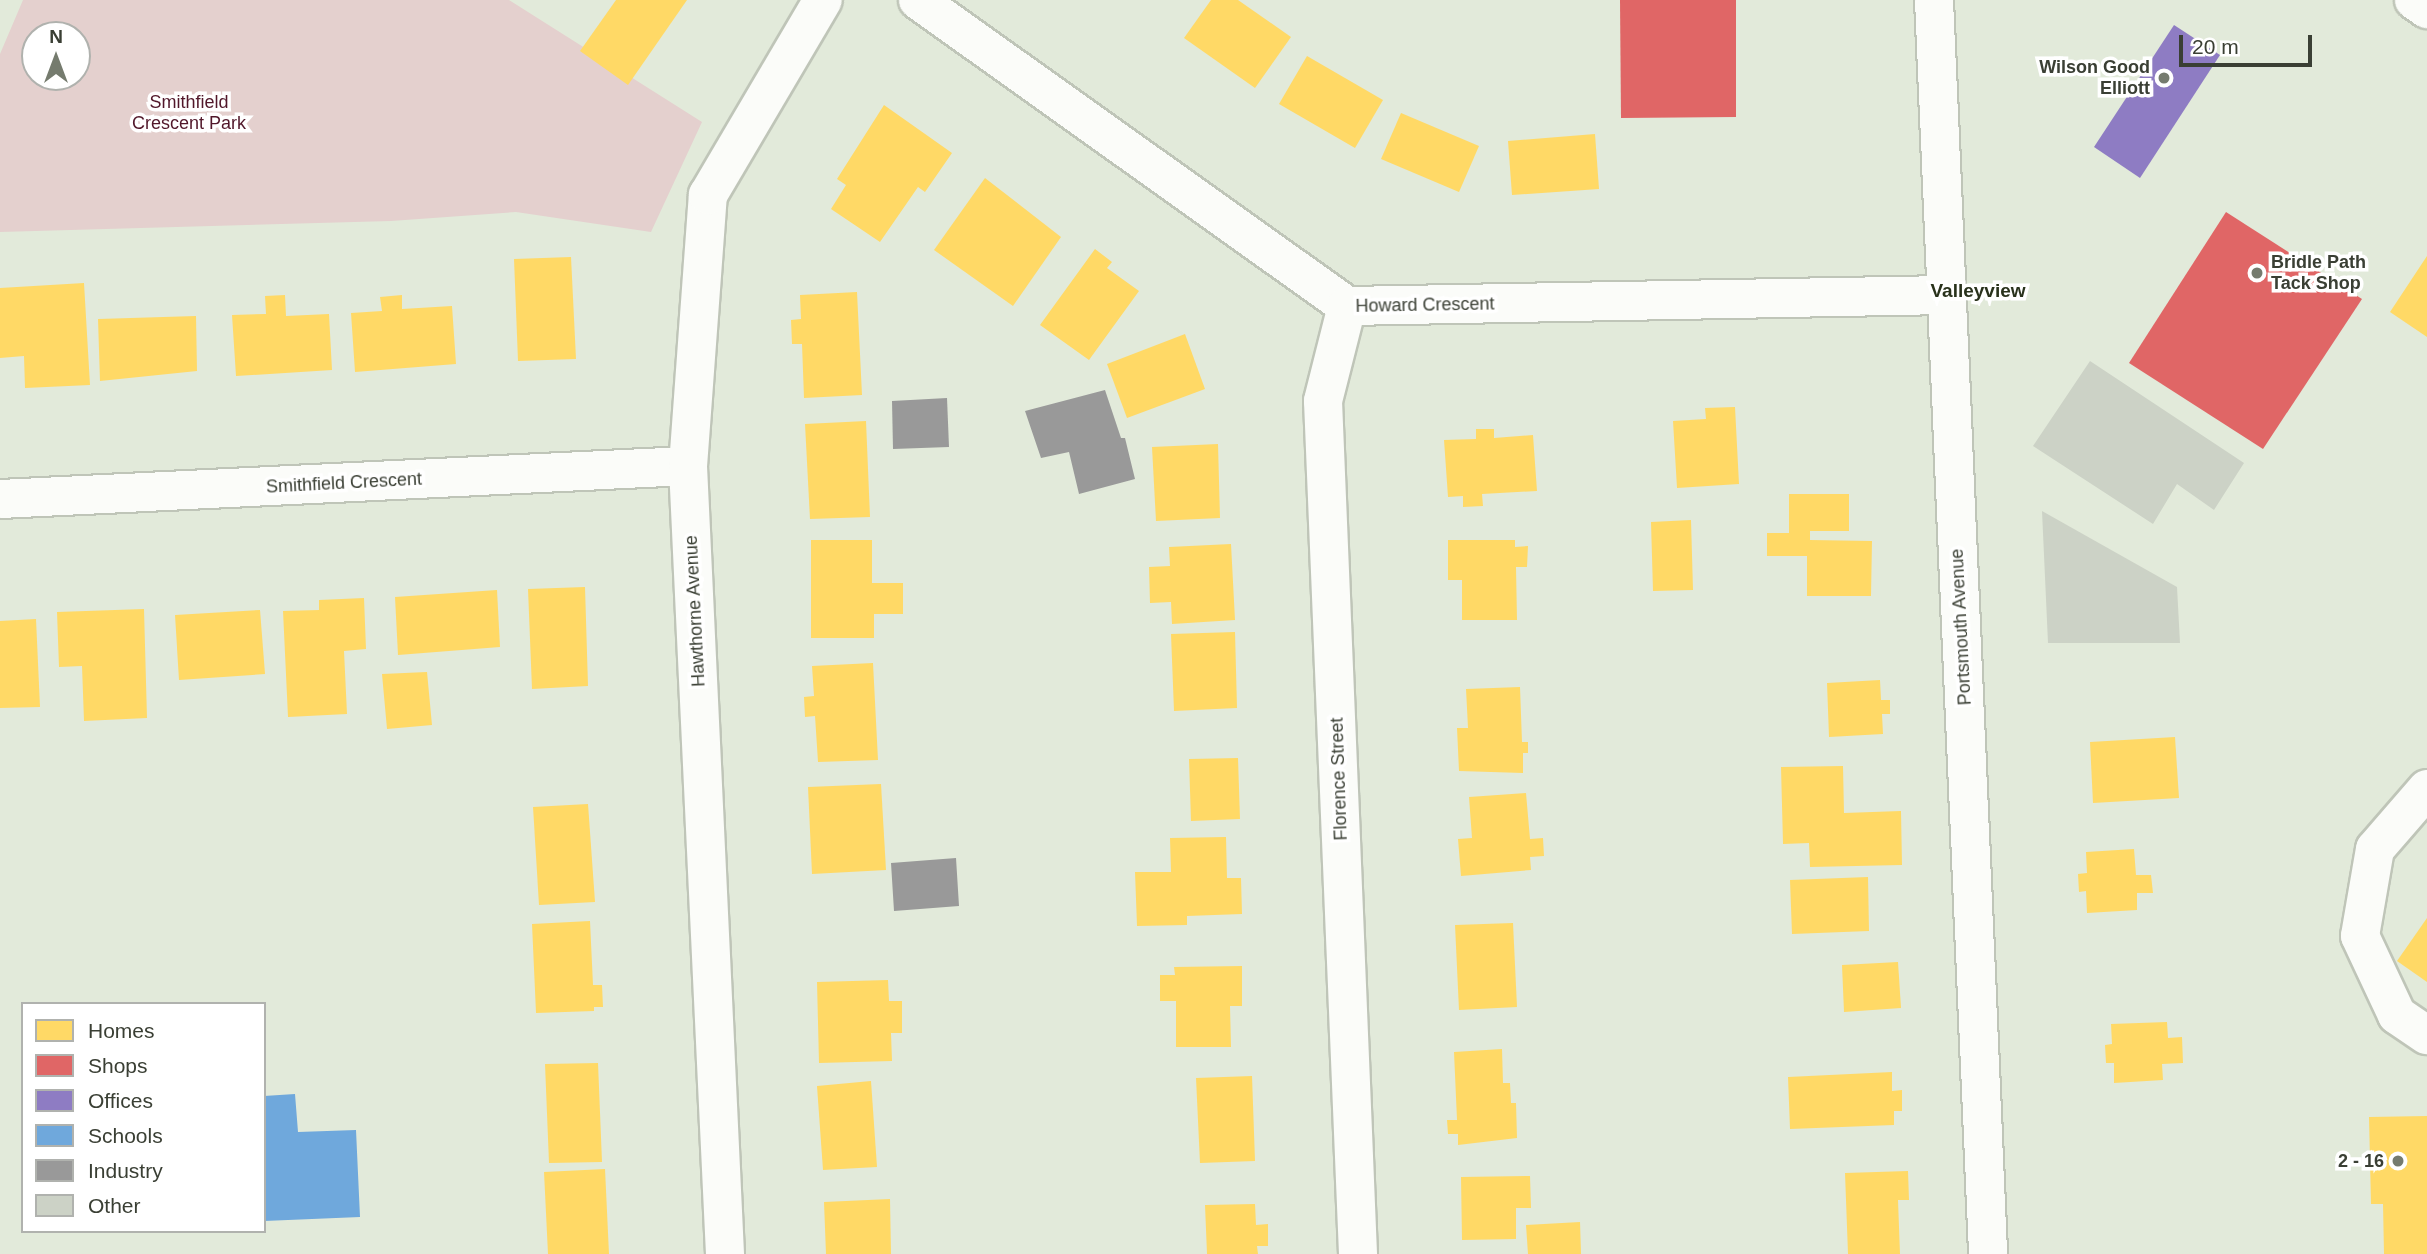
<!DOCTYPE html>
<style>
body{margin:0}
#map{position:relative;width:2427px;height:1254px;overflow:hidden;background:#e2eada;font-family:Helvetica,sans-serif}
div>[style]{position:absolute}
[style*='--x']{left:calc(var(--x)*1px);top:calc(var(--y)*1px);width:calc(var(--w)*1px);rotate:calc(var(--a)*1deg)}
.green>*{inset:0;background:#e4d0ce}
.homes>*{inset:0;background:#ffd966}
.shops>*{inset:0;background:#e06666}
.offices>*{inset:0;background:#8e7cc3}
.schools>*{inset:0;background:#6fa8dc}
.industry>*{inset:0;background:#999}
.building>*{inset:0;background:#ccd2c6}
.roads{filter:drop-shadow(2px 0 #bfc5b8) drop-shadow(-2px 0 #bfc5b8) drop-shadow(0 2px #bfc5b8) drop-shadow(0 -2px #bfc5b8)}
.minor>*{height:38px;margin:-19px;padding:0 19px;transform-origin:19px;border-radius:19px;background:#fbfcf9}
.major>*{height:38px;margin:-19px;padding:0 19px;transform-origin:19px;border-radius:19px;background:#fbfcf9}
.dots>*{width:19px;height:19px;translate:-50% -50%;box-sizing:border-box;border:4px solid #fff;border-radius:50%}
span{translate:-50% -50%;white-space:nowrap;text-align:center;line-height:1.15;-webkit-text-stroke:7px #fff;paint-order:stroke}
.poi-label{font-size:18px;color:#3a3f34;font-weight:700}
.right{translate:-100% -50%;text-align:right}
.left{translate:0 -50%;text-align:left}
.park-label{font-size:18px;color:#51172a}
.street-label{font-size:18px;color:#3a3f34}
.neighbourhood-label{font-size:19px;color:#29321c;font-weight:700}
.legend{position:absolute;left:21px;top:1002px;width:245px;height:231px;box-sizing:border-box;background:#fff;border:2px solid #b0b2ae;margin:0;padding:9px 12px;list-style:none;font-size:21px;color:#3a3f34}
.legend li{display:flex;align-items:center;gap:14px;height:35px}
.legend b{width:35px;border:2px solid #b0b2ae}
.north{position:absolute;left:21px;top:21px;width:70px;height:70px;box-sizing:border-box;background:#fff;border:2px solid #b0b2ae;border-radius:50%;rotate:0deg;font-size:19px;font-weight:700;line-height:28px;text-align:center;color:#3a3f34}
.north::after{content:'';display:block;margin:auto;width:24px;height:32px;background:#757b6e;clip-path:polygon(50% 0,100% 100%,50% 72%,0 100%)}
.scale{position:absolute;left:2179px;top:35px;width:133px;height:32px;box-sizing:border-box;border:4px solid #3a3f34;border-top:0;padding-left:9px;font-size:21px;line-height:24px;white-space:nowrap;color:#3a3f34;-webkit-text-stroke:5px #fff;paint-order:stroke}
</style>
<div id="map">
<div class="green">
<i style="clip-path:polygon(evenodd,23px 0,509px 0,702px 122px,651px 232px,516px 212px,391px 221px,0 232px,0 54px,23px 0,35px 35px,77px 35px,77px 77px,35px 77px,35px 35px)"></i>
</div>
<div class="homes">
<i style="clip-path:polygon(616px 0,687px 0,628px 85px,580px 51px)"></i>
<i style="clip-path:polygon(1211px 0,1238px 0,1291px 37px,1255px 88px,1184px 38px)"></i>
<i style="clip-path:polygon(1307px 56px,1383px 100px,1355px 148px,1279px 104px)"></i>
<i style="clip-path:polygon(884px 105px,952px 153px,925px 192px,918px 187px,880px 242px,831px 209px,846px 185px,837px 179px)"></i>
<i style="clip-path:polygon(1401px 113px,1479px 146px,1459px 192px,1381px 159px)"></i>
<i style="clip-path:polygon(1595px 134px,1599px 189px,1512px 195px,1508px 141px)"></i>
<i style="clip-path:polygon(985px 178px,1061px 237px,1013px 306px,934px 250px)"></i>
<i style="clip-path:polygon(1095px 249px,1112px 262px,1107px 268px,1139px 291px,1089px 360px,1040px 325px)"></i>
<i style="clip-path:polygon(2427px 256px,2427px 337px,2390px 312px)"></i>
<i style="clip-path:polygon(571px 257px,576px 359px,518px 361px,514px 259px)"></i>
<i style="clip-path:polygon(84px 283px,90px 385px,25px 388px,24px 356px,0 358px,0 288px)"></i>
<i style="clip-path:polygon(857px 292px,862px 395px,804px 398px,802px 344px,792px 344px,791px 320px,801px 319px,800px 295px)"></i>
<i style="clip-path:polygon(285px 295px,286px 316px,329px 314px,332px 370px,236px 376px,232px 315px,266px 314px,265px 296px)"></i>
<i style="clip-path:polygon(402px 295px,402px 309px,452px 306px,456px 364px,355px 372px,351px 313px,382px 311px,380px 297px)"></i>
<i style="clip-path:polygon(196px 316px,197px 371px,100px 381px,98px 319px)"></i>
<i style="clip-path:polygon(1185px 334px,1205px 389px,1127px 418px,1107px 364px)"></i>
<i style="clip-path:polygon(1735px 407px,1739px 484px,1677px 488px,1673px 421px,1706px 419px,1705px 408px)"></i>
<i style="clip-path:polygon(866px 421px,870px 517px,810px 519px,805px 424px)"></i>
<i style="clip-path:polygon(1476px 429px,1494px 429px,1494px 438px,1533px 435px,1537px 491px,1482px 494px,1483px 506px,1463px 507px,1463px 496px,1448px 497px,1444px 440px,1476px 439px)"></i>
<i style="clip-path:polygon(1218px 444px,1220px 518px,1156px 521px,1152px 447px)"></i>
<i style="clip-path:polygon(1789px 494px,1849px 494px,1849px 531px,1810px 531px,1810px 540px,1872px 541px,1871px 596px,1807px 596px,1807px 556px,1767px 556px,1767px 533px,1789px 533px)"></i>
<i style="clip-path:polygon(1691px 520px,1693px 590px,1653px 591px,1651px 522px)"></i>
<i style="clip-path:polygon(811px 540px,872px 540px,872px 583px,903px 583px,903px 614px,874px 614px,874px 638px,811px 638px)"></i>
<i style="clip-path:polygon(1448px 540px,1515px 540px,1515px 547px,1528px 546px,1527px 567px,1516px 567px,1517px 620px,1462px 620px,1462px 580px,1448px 580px)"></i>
<i style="clip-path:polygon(1231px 544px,1235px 620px,1172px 624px,1171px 602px,1150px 603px,1149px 567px,1170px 566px,1169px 547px)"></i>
<i style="clip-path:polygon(585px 587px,588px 686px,532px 689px,528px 589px)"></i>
<i style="clip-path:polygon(497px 590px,500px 647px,398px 655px,395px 597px)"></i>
<i style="clip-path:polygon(364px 598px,366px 649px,344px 651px,347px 714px,288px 717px,283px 611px,319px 610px,319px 600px)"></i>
<i style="clip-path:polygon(144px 609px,147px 718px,84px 721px,82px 666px,59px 667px,57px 612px)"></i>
<i style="clip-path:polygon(260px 610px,265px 674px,179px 680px,175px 615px)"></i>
<i style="clip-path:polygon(36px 619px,40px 707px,0 708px,0 621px)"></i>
<i style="clip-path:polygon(1235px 632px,1237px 708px,1174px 711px,1171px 634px)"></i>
<i style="clip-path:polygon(873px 663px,878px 760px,818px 762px,815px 716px,805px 717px,804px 697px,814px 696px,812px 666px)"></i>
<i style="clip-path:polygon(427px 672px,432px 725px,387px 729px,382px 674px)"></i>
<i style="clip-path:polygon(1880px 680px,1881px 700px,1890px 700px,1890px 714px,1882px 714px,1883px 734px,1829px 737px,1827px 683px)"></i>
<i style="clip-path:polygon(1520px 687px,1522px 742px,1528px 742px,1528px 753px,1523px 753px,1523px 773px,1459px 771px,1457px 728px,1468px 728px,1466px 689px)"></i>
<i style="clip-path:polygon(2175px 737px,2179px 798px,2093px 803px,2090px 742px)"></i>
<i style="clip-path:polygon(1238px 758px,1240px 819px,1191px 821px,1189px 759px)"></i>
<i style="clip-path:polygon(1843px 766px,1844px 813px,1901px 811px,1902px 865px,1810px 867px,1809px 843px,1783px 844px,1781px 767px)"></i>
<i style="clip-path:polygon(881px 784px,886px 870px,812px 874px,808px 787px)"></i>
<i style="clip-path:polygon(1526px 793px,1530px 839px,1543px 838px,1544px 856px,1530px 857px,1531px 870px,1461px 876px,1458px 839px,1472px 838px,1469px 797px)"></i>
<i style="clip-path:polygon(588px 804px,595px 902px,539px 905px,533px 807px)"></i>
<i style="clip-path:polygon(1226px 837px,1227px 878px,1241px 878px,1242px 914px,1187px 916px,1187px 925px,1137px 926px,1135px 872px,1171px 872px,1170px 838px)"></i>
<i style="clip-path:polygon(2134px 849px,2136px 875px,2151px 875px,2153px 893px,2137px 893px,2137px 910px,2087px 913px,2086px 891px,2079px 892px,2078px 874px,2087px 873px,2086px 852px)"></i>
<i style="clip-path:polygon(1868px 877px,1869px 931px,1792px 934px,1790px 880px)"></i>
<i style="clip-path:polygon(2427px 918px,2427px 982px,2397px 961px)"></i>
<i style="clip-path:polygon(590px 921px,593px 985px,602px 985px,603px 1007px,594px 1007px,594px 1011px,536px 1013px,532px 924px)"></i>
<i style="clip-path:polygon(1513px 923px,1517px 1007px,1459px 1010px,1455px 925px)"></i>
<i style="clip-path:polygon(1898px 962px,1901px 1008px,1844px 1012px,1842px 965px)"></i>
<i style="clip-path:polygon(1242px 966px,1242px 1006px,1230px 1006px,1231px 1047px,1176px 1047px,1176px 1001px,1160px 1001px,1160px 975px,1175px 975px,1174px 967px)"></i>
<i style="clip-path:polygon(888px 980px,889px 1001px,902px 1001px,902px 1033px,891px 1033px,892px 1061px,819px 1063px,817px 982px)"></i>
<i style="clip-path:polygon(2167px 1022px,2168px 1038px,2182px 1037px,2183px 1063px,2162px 1064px,2163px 1080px,2114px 1083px,2114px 1063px,2106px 1063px,2105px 1045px,2112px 1044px,2111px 1024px)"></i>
<i style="clip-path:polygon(1502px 1049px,1503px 1083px,1510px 1083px,1511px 1103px,1516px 1103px,1517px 1138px,1458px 1145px,1458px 1134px,1448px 1134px,1447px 1120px,1457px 1120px,1454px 1052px)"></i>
<i style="clip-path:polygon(598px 1063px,602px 1162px,549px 1163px,545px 1064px)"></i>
<i style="clip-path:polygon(1892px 1072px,1892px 1091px,1902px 1090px,1902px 1111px,1894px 1111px,1894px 1125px,1790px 1129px,1788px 1077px)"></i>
<i style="clip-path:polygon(1252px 1076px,1255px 1161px,1200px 1163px,1196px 1078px)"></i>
<i style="clip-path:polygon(871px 1081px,877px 1167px,823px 1170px,817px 1086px)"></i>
<i style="clip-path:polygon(2427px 1116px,2427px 1254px,2384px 1254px,2383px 1204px,2371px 1204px,2369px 1117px)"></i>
<i style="clip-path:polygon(605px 1169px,609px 1254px,548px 1254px,544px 1172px)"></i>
<i style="clip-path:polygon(1908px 1171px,1909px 1200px,1898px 1200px,1900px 1254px,1848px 1254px,1845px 1173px)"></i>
<i style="clip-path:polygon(1530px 1176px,1531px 1208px,1516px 1208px,1516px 1239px,1462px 1240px,1461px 1177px)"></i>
<i style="clip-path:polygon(890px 1199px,891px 1254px,826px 1254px,824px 1202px)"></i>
<i style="clip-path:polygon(1255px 1204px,1256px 1225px,1268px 1224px,1268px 1246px,1257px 1246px,1258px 1254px,1207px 1254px,1205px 1205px)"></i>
<i style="clip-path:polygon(1580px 1222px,1581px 1254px,1528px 1254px,1526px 1225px)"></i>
</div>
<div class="shops">
<i style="clip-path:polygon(1620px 0,1736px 0,1736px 117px,1621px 118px)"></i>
<i style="clip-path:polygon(2226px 212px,2362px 299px,2263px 449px,2129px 363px)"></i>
</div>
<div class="offices">
<i style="clip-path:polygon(2174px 25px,2220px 55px,2140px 178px,2094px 147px)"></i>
</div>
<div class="schools">
<i style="clip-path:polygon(295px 1094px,298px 1132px,356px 1130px,360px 1217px,264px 1221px,264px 1096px)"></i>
</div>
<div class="industry">
<i style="clip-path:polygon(1105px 390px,1121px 438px,1125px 438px,1135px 479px,1079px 494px,1069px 452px,1041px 458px,1025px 411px)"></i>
<i style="clip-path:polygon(947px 398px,949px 447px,893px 449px,892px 401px)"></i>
<i style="clip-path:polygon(956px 858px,959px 906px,894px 911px,891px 863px)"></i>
</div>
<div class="building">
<i style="clip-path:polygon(2090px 361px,2244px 463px,2214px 510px,2177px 484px,2153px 524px,2033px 446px)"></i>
<i style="clip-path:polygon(2042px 511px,2177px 587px,2180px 643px,2048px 643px)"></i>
</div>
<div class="roads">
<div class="minor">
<i style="--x:918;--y:0;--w:527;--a:35.5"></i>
<i style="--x:1347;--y:306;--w:599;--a:-1.05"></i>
<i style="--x:1347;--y:306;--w:98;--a:104.2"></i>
<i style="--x:1323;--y:401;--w:854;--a:87.65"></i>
<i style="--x:0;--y:499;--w:689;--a:-2.75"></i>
<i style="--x:2427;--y:789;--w:79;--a:130.9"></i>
<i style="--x:2375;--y:849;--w:88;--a:99.8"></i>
<i style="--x:2360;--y:936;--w:87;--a:64.9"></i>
<i style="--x:2397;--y:1015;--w:36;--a:34"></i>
<i style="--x:725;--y:1254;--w:789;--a:-92.69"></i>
<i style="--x:688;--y:466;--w:272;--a:-85.8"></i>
<i style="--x:708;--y:195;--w:226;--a:-59.5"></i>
</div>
<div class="major">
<i style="--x:1934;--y:0;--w:1255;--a:87.53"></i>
<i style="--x:2414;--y:0;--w:16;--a:35"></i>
</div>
</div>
<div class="dots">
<i style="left:2164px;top:78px;background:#757b6e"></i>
<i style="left:2257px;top:273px;background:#757b6e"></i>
<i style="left:2398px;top:1161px;background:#757b6e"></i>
</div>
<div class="poi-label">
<span class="right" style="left:2150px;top:78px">Wilson Good<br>Elliott</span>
<span class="left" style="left:2271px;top:273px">Bridle Path<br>Tack Shop</span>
<span class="right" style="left:2384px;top:1161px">2 - 16</span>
</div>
<div class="park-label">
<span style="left:189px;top:113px">Smithfield<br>Crescent Park</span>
</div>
<div class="street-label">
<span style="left:1425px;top:305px;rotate:-1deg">Howard Crescent</span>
<span style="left:344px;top:483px;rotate:-3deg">Smithfield Crescent</span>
<span style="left:695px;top:611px;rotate:-93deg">Hawthorne Avenue</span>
<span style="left:1961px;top:627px;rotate:-93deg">Portsmouth Avenue</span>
<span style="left:1339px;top:779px;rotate:-92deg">Florence Street</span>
</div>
<div class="neighbourhood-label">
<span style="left:1978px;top:291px">Valleyview</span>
</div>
<ul class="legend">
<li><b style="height:19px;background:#ffd966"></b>Homes</li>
<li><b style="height:19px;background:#e06666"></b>Shops</li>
<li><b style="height:19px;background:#8e7cc3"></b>Offices</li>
<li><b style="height:19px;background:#6fa8dc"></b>Schools</li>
<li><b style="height:19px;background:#999"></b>Industry</li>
<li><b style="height:19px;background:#ccd2c6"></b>Other</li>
</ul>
<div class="north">N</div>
<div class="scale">20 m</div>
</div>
